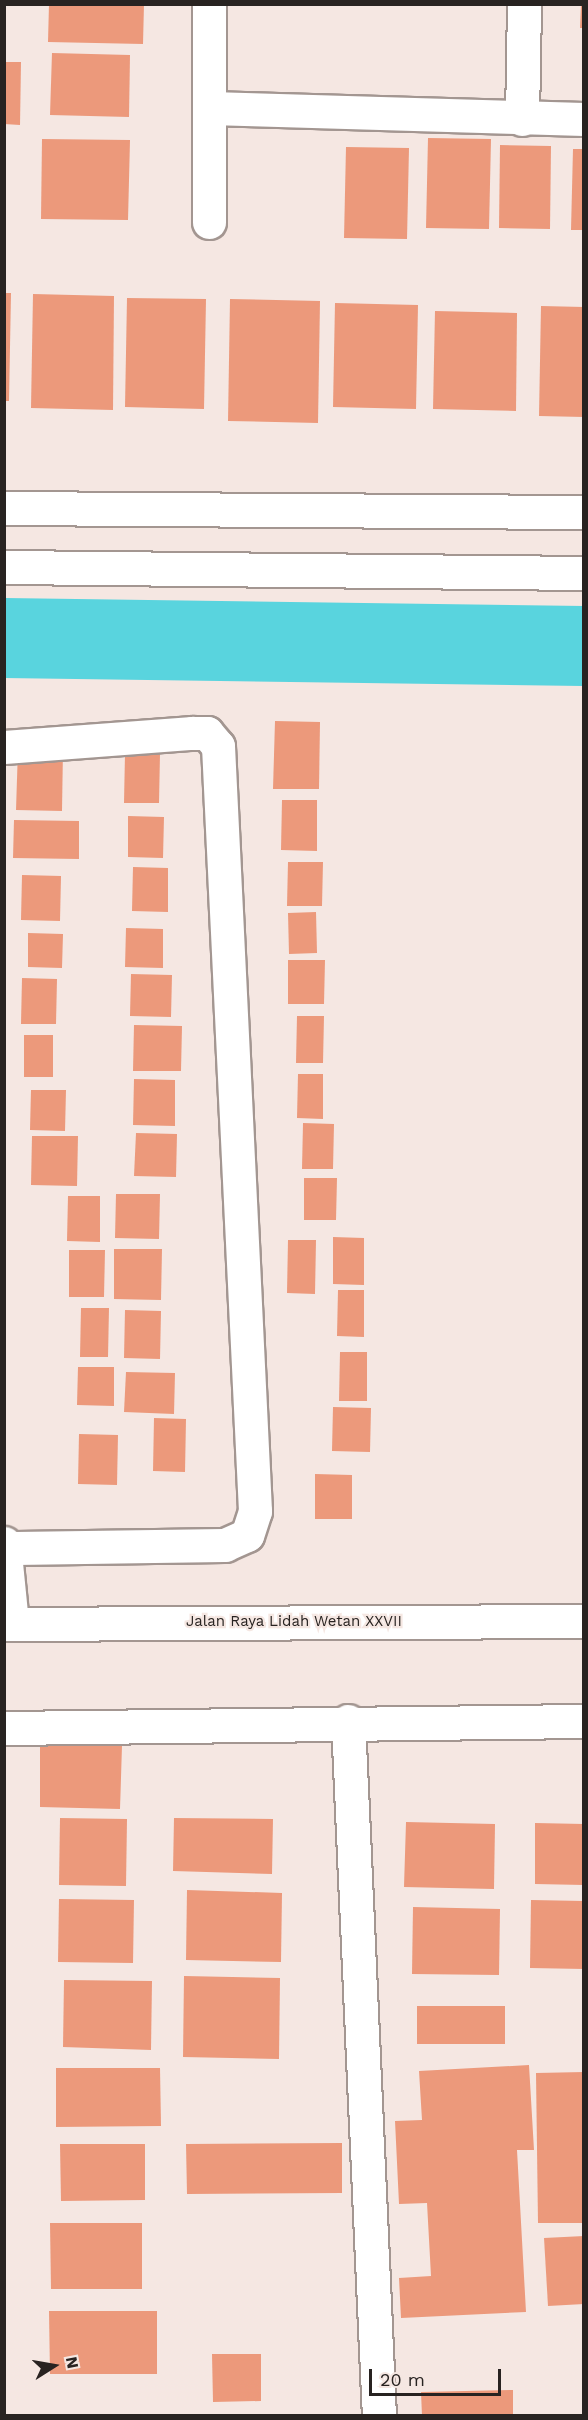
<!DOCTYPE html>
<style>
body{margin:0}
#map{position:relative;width:588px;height:2420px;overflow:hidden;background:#f5e7e2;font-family:"Work Sans",sans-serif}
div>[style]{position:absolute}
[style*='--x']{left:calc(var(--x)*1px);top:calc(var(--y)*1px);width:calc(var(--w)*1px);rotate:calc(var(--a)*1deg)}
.river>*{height:80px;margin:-40px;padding:0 40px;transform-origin:40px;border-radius:40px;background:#59d4de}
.building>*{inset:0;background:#ec997b}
.roads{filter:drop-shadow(2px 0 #a39691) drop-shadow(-2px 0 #a39691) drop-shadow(0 2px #a39691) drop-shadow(0 -2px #a39691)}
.minor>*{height:33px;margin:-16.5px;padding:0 16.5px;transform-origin:16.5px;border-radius:16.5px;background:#fff}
span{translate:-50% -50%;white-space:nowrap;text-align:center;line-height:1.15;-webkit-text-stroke:4.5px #f5e7e2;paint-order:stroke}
.street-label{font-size:15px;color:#282321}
.frame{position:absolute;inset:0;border:6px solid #282321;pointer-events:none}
.north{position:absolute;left:24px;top:2336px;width:60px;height:60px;-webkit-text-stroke:4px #f5e7e2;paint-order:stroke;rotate:79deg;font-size:16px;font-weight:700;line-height:24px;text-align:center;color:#282321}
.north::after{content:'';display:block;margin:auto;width:21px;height:27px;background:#282321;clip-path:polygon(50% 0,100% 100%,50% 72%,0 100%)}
.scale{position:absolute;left:369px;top:2369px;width:132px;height:27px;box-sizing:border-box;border:3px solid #282321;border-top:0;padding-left:8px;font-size:18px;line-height:21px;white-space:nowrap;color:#282321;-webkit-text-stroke:4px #f5e7e2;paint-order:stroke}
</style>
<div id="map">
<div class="river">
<i style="--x:4;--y:638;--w:580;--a:0.79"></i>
</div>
<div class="building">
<i style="clip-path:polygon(49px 4px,144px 4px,143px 44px,48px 42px)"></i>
<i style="clip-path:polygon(581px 4px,584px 4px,584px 28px,580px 28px)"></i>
<i style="clip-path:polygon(52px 53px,130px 55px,129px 117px,50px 115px)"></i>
<i style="clip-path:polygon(4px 62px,21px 62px,20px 125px,4px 124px)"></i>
<i style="clip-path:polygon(428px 138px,491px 139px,489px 229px,426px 228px)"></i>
<i style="clip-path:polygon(42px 139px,130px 140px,128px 220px,41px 219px)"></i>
<i style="clip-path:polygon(500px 145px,551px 146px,550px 229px,499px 228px)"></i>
<i style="clip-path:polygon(346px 147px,409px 148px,407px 239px,344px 238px)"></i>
<i style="clip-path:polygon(573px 149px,584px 149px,584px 230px,571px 230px)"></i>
<i style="clip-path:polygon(4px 293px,11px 293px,9px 401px,4px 401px)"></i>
<i style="clip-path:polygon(33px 294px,114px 296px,113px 410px,31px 408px)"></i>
<i style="clip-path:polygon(127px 298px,206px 299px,204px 409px,125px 407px)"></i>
<i style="clip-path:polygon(230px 299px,320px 301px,318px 423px,228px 421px)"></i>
<i style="clip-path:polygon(335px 303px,418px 305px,416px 409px,333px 407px)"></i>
<i style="clip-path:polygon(541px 306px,584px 307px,584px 417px,539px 416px)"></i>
<i style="clip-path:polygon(435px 311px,517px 313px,516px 411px,433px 409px)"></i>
<i style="clip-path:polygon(275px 721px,320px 722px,319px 789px,273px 789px)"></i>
<i style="clip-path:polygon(18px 748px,63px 749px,62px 811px,16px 810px)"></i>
<i style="clip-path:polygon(125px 754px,160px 754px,159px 803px,124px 803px)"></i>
<i style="clip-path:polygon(282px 800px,317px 800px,317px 851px,281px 850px)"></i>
<i style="clip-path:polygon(128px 816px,164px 817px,163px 858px,128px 857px)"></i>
<i style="clip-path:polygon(14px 820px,79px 821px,79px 859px,13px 858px)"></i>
<i style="clip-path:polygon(288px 862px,323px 862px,322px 906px,287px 906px)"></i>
<i style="clip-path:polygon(133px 867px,168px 868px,168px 912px,132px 911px)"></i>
<i style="clip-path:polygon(22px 875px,61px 876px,60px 921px,21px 920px)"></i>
<i style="clip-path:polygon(316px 912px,317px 953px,289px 954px,288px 913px)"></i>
<i style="clip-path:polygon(126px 928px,163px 929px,163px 968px,125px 967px)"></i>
<i style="clip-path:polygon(28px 933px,63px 934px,62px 968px,28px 967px)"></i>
<i style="clip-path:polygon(288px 960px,325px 960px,324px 1004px,288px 1004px)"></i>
<i style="clip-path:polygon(131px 974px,172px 975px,171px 1017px,130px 1016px)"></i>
<i style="clip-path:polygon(22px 978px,57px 979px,56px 1024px,21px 1024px)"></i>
<i style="clip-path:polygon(297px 1016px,324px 1016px,323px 1063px,296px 1063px)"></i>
<i style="clip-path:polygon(134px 1025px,182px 1026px,181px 1071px,133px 1071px)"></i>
<i style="clip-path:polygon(24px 1035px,53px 1035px,53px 1077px,24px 1077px)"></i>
<i style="clip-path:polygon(298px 1074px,323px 1074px,323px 1119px,297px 1118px)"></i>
<i style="clip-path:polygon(134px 1079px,175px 1080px,175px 1126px,133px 1125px)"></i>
<i style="clip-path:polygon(31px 1090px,66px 1090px,65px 1131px,30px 1130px)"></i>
<i style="clip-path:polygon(303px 1123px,334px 1124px,333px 1169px,302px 1169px)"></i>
<i style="clip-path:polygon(136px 1133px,177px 1134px,176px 1177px,134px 1176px)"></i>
<i style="clip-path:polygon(32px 1136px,78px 1136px,77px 1186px,31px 1185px)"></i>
<i style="clip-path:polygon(304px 1178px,337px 1178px,336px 1220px,304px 1220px)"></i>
<i style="clip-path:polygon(116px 1194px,160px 1194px,159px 1239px,115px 1238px)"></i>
<i style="clip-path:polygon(68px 1196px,100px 1196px,100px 1242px,67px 1241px)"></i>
<i style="clip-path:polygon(333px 1237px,364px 1238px,364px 1285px,333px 1284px)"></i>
<i style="clip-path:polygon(288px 1240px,316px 1240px,315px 1294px,287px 1293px)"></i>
<i style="clip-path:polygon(114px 1249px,162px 1249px,161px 1300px,114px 1299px)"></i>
<i style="clip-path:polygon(69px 1250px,105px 1250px,104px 1297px,69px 1297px)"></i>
<i style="clip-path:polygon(338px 1290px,364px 1290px,364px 1337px,337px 1336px)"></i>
<i style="clip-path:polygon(81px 1308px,109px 1308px,108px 1357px,80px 1357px)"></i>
<i style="clip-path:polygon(125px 1310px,161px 1311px,160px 1359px,124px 1358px)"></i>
<i style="clip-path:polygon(340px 1352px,367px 1352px,367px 1401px,339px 1401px)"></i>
<i style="clip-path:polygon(78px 1367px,114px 1367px,114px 1406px,77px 1405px)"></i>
<i style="clip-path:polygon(126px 1372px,175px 1373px,174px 1414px,124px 1412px)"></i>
<i style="clip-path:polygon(333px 1407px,371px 1408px,370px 1452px,332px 1451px)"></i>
<i style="clip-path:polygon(154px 1418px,186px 1419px,185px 1472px,153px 1471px)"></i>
<i style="clip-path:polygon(79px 1434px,118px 1435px,117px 1485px,78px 1484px)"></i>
<i style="clip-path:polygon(315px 1474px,352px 1475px,352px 1519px,315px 1519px)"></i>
<i style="clip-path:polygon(40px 1744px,122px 1746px,120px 1809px,40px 1807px)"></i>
<i style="clip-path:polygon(60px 1818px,127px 1819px,126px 1886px,59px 1885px)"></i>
<i style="clip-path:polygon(174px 1818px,273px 1819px,272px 1874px,173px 1871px)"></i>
<i style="clip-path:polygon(406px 1822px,495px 1824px,494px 1889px,404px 1887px)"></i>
<i style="clip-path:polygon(535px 1823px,584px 1824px,584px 1885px,535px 1884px)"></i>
<i style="clip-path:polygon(187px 1890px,282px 1893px,281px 1962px,186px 1960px)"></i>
<i style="clip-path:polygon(59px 1899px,134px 1900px,133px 1963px,58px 1962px)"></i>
<i style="clip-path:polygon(531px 1900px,584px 1901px,584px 1969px,530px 1968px)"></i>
<i style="clip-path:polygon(413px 1907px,500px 1909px,499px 1975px,412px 1974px)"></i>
<i style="clip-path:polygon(184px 1976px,280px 1978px,279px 2059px,183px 2057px)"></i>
<i style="clip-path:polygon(64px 1980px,152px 1981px,151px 2050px,63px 2047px)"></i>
<i style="clip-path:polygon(417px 2006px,505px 2006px,505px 2044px,417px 2044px)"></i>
<i style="clip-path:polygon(529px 2065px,534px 2150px,517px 2150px,526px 2312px,401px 2318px,399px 2278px,431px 2276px,427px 2203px,399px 2204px,395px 2121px,422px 2120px,419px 2071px)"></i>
<i style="clip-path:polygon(56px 2068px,160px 2068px,161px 2126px,56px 2127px)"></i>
<i style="clip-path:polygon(584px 2072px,584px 2223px,538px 2223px,536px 2073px)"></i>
<i style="clip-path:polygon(342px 2143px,342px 2193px,187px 2194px,186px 2144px)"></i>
<i style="clip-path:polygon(60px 2144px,145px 2144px,145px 2200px,61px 2201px)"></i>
<i style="clip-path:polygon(50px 2223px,142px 2223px,142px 2289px,51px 2289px)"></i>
<i style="clip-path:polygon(584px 2236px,584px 2304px,548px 2306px,544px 2238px)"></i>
<i style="clip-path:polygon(49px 2311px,157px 2311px,157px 2374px,50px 2374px)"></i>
<i style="clip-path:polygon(212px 2354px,261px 2354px,261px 2401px,213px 2402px)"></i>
<i style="clip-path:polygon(513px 2390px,513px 2416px,422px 2416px,421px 2392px)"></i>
</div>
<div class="roads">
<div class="minor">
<i style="--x:210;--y:108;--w:374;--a:1.7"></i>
<i style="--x:522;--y:119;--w:115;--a:-89"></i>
<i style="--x:209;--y:222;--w:218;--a:-90"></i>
<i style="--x:4;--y:508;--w:580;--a:0.4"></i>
<i style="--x:4;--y:567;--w:580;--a:0.59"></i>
<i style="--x:4;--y:747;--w:189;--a:-4.3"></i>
<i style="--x:192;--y:733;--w:15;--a:0"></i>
<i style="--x:207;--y:733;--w:17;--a:50"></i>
<i style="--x:218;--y:746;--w:766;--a:87.23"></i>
<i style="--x:255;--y:1511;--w:25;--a:108"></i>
<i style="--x:247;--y:1535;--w:24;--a:156"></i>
<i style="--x:225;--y:1545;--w:221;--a:179.2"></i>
<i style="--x:4;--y:1543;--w:80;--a:84.3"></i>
<i style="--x:4;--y:1624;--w:580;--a:-0.3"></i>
<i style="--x:348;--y:1721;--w:696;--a:87.45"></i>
<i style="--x:4;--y:1728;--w:580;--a:-0.69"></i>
</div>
</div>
<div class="street-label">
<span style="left:294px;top:1622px">Jalan Raya Lidah Wetan XXVII</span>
</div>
<div class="frame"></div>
<div class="north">N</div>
<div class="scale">20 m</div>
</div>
